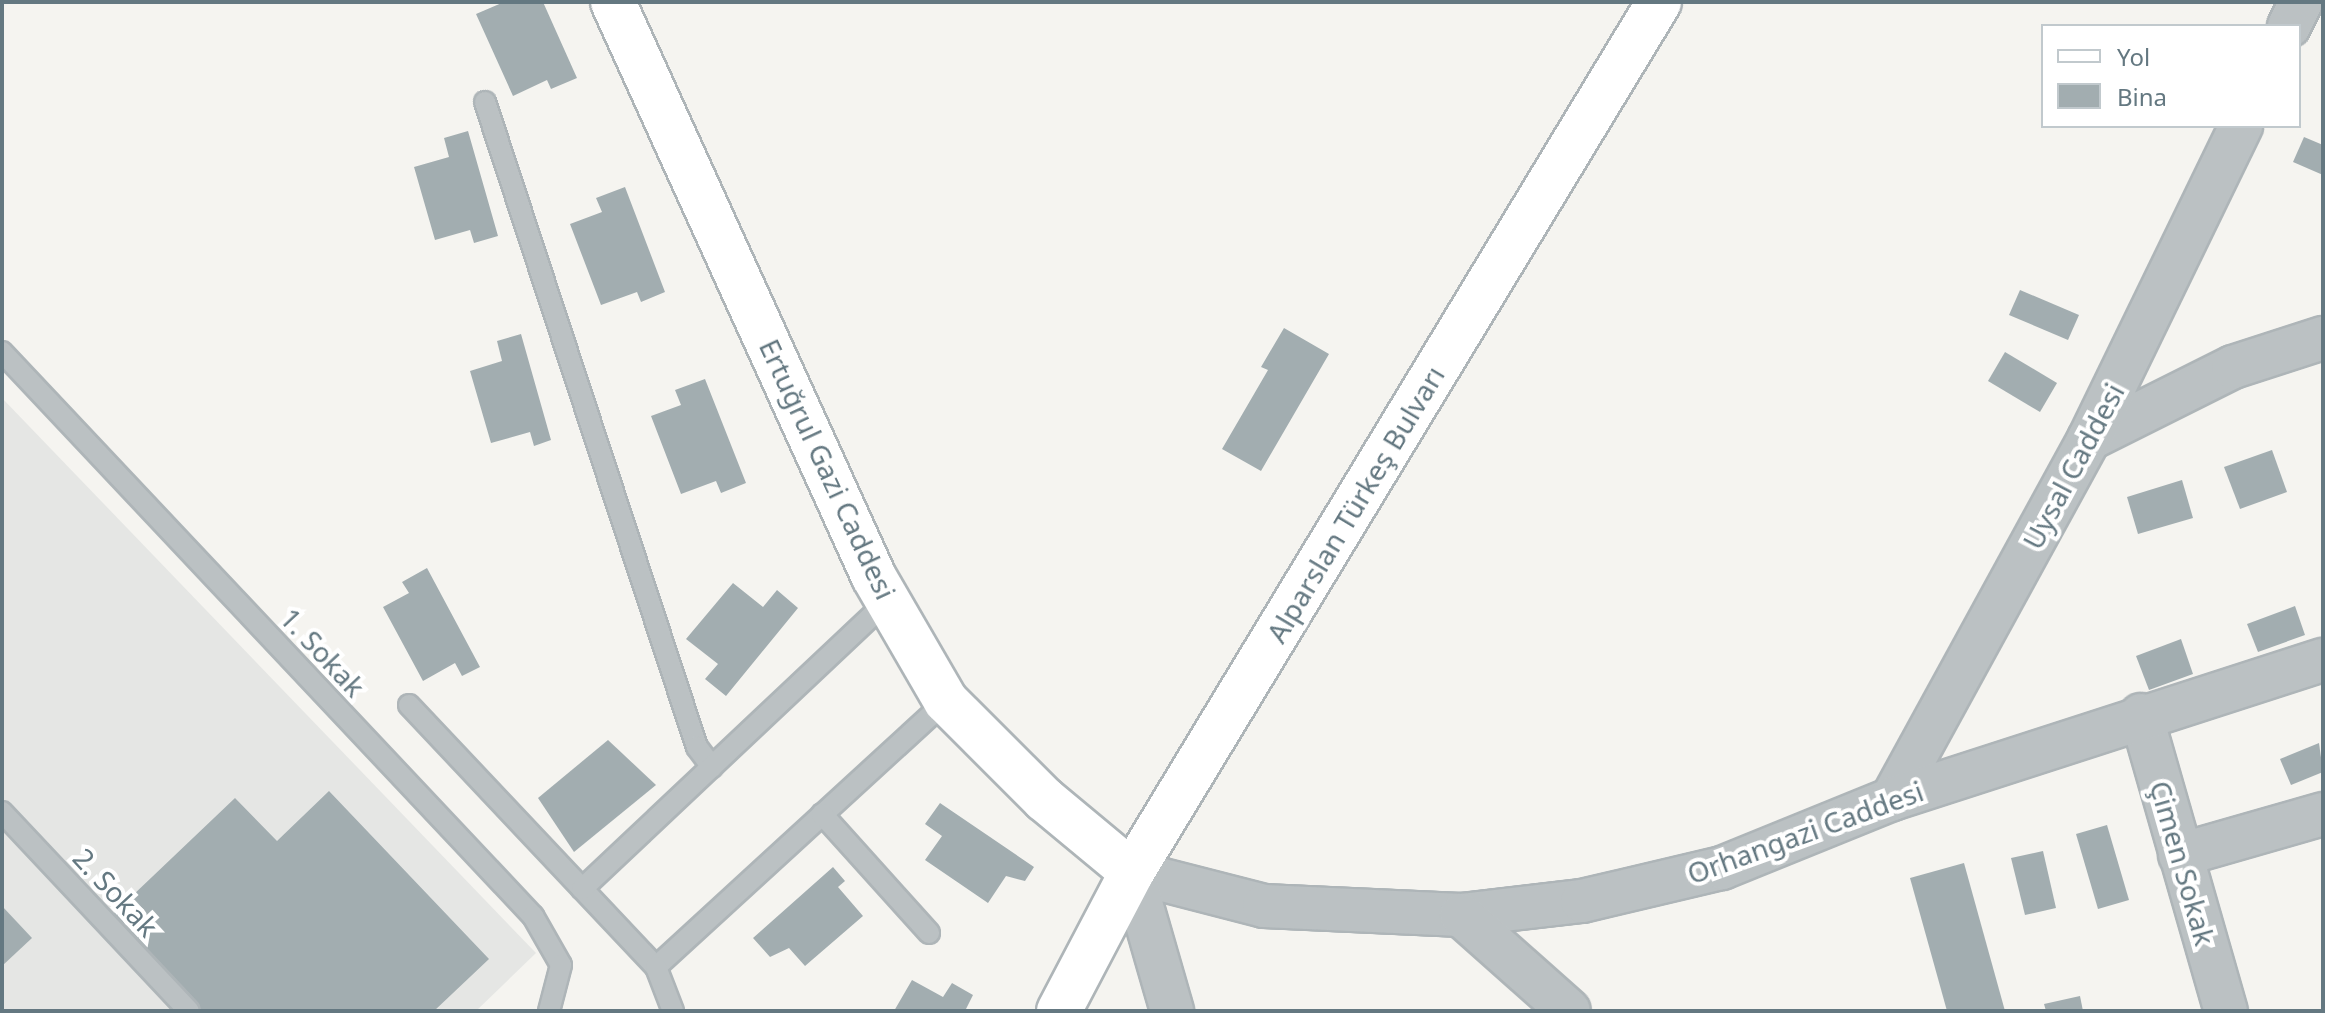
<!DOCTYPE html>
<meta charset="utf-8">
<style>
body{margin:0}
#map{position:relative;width:2325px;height:1013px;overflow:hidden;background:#f5f4f0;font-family:"Noto Sans",sans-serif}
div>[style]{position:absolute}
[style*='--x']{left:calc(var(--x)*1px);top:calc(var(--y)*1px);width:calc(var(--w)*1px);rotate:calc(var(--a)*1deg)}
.built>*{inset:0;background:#e5e6e4}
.building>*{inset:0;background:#a2adb0}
.roads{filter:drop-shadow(2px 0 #aeb5b8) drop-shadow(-2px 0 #aeb5b8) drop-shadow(0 2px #aeb5b8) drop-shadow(0 -2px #aeb5b8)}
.lane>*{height:20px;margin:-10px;padding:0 10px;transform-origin:10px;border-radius:10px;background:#bbc1c3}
.street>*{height:42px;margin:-21px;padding:0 21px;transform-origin:21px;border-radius:21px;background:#bbc1c3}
.secondary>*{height:44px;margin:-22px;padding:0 22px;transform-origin:22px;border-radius:22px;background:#fff}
span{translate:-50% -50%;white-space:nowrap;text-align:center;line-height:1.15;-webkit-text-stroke:8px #fff;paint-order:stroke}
.street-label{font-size:28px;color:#647881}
.frame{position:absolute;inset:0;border:4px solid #647881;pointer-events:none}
.legend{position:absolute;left:2041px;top:24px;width:260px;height:104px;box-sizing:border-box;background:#fff;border:2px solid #c1c9cd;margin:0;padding:10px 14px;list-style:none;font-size:24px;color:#647881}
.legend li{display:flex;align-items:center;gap:16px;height:40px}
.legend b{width:40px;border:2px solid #c1c9cd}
</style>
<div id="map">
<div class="built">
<i style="clip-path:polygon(2px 398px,536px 953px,476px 1011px,2px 1011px)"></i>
</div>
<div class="building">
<i style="clip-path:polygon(504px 2px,543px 2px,577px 78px,551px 89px,547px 80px,513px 96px,476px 14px)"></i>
<i style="clip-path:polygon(468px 131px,498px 236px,474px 243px,470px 230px,435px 240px,414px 167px,449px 157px,444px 138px)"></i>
<i style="clip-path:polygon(2304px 137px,2323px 145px,2323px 175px,2293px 162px)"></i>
<i style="clip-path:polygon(625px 187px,665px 292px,641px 302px,637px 292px,601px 305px,570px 224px,602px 212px,596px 198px)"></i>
<i style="clip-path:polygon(2020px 290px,2079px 315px,2068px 340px,2009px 315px)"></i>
<i style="clip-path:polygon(1284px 328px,1329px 354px,1261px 471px,1222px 449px,1268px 370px,1261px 367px)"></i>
<i style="clip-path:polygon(521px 334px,551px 440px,534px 446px,530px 432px,491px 443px,470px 371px,502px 361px,497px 341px)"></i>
<i style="clip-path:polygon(2005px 352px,2057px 383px,2040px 412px,1988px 381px)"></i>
<i style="clip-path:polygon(705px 379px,746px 483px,721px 493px,716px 481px,681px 494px,651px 416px,681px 405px,675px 390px)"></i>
<i style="clip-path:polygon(2272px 450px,2287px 492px,2240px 509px,2224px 467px)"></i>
<i style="clip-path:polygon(2182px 480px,2193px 518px,2138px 534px,2127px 497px)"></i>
<i style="clip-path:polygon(427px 568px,480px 667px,462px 676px,455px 663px,423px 681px,383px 607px,409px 593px,402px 582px)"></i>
<i style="clip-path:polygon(733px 583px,763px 607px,777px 590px,798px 608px,726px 696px,705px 679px,718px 664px,686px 639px)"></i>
<i style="clip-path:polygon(2295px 606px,2305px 635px,2258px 652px,2247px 624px)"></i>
<i style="clip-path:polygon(2181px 639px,2193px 674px,2149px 690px,2136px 656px)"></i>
<i style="clip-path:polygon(608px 740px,656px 785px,574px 852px,538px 798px)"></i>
<i style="clip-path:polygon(2319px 743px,2323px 772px,2291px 785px,2280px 759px)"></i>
<i style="clip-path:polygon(329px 791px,489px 959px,434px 1011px,201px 1011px,111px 916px,235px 798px,277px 841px)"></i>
<i style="clip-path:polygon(940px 803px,1034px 867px,1025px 881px,1006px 876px,988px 903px,925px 860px,942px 836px,925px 824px)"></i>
<i style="clip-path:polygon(2107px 825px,2129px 900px,2098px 909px,2076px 834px)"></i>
<i style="clip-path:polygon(2043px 851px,2056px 908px,2025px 915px,2011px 858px)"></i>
<i style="clip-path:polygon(1964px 863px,2005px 1011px,1947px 1011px,1910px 878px)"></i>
<i style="clip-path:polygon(833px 867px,845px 881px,838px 887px,863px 916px,805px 966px,789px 948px,770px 957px,753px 938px)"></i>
<i style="clip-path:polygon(2px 906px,32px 938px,2px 966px)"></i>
<i style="clip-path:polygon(912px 980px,943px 997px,952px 983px,973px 995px,965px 1011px,894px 1011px)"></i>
<i style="clip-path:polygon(2080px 996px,2083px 1011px,2046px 1011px,2044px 1004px)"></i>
</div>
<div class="roads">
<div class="lane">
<i style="--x:485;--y:102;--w:679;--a:71.81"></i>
<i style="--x:697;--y:747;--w:25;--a:53"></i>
<i style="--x:2;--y:352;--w:775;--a:46.73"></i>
<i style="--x:533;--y:916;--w:56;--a:60.3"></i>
<i style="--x:561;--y:965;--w:48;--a:104.6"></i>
<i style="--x:409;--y:705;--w:360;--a:46.7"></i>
<i style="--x:656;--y:967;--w:394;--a:-42.5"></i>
<i style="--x:2;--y:812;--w:273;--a:46.8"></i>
<i style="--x:822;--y:814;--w:160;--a:48"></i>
<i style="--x:582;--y:889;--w:420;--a:-43.3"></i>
<i style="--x:656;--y:967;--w:47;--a:68.9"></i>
</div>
<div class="street">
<i style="--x:2289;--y:26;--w:27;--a:-63"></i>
<i style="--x:2089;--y:439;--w:161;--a:-26.6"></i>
<i style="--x:2233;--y:367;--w:95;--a:-17.9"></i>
<i style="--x:2141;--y:715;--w:308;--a:74"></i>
<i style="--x:1892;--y:799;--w:410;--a:-61.3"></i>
<i style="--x:2089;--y:439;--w:348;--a:-64.1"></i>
<i style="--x:2180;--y:855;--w:149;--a:-16"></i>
<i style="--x:1132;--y:872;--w:136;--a:14.4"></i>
<i style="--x:1264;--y:906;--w:197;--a:2.6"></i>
<i style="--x:1461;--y:915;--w:122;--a:-6.6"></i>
<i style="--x:1582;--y:901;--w:144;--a:-13.3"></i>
<i style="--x:1722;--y:868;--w:183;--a:-22.1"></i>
<i style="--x:1892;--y:799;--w:453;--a:-17.9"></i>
<i style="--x:1132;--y:872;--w:145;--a:73.9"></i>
<i style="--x:1461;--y:915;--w:144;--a:41.6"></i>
</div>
<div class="secondary">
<i style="--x:613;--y:2;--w:631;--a:65.59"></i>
<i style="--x:874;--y:577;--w:143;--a:59.9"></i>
<i style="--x:946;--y:701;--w:139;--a:45"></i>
<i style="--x:1044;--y:799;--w:114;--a:39.7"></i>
<i style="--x:1059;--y:1011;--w:157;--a:-62.3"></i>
<i style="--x:1132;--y:872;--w:1017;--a:-58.79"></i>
</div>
</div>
<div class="street-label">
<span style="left:2073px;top:466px;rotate:-62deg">Uysal Caddesi</span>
<span style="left:828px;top:469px;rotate:65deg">Ertuğrul Gazi Caddesi</span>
<span style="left:1355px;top:504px;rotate:-59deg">Alparslan Türkeş Bulvarı</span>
<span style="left:323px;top:652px;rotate:47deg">1. Sokak</span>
<span style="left:1805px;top:832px;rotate:-20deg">Orhangazi Caddesi</span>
<span style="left:2183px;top:863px;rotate:74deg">Çimen Sokak</span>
<span style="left:116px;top:892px;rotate:47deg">2. Sokak</span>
</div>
<div class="frame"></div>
<ul class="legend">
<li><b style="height:10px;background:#fff"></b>Yol</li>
<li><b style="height:22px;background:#a2adb0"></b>Bina</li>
</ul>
</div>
